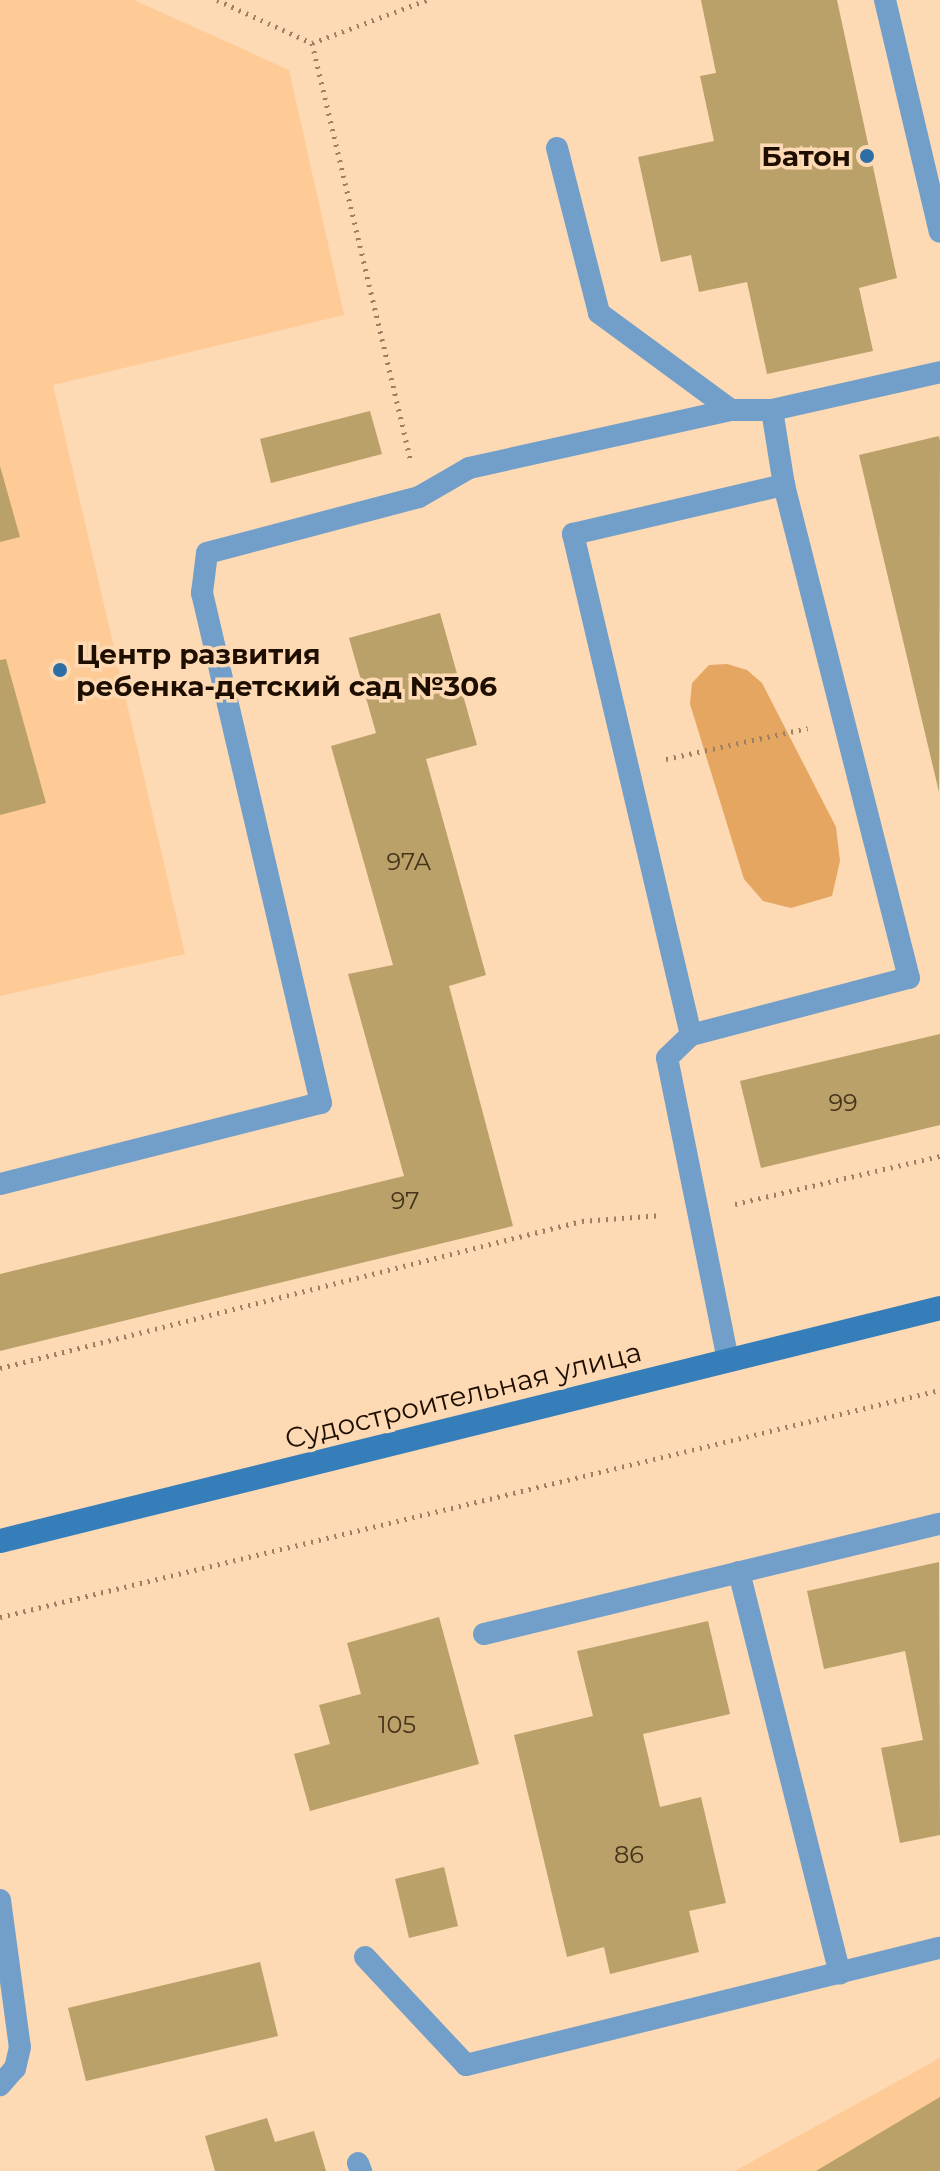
<!DOCTYPE html>
<meta charset="utf-8">
<style>
body{margin:0}
#map{position:relative;width:940px;height:2171px;overflow:hidden;background:#fdd9b4;font-family:Montserrat,sans-serif}
div>[style]{position:absolute}
[style*='--x']{left:calc(var(--x)*1px);top:calc(var(--y)*1px);width:calc(var(--w)*1px);rotate:calc(var(--a)*1deg)}
.built>*{inset:0;background:#fecb97}
.green>*{inset:0;background:#e5a661}
.building>*{inset:0;background:#b9a169}
.path>*{height:5px;margin-top:-2.5px;transform-origin:0;background:repeating-linear-gradient(90deg,#9c8065 0 2px,transparent 0 8px)}
.service>*{height:22px;margin:-11px;padding:0 11px;transform-origin:11px;border-radius:11px;background:#729fc9}
.secondary>*{height:24px;margin:-12px;padding:0 12px;transform-origin:12px;border-radius:12px;background:#357eba}
.dots>*{width:22px;height:22px;translate:-50% -50%;box-sizing:border-box;border:4px solid #fdd9b4;border-radius:50%}
span{translate:-50% -50%;white-space:nowrap;text-align:center;line-height:1.15;-webkit-text-stroke:7px #fdd9b4;paint-order:stroke}
.number-label{font-size:24px;color:#45331a}
.number-label span{-webkit-text-stroke-width:0}
.poi-label{font-size:28px;color:#1e0e00;font-weight:700}
.right{translate:-100% -50%;text-align:right}
.left{translate:0 -50%;text-align:left}
.street-label{font-size:28px;color:#1e0e00}
</style>
<div id="map">
<div class="built">
<i style="clip-path:polygon(0 0,134px 0,289px 70px,344px 315px,53px 385px,185px 954px,0 996px)"></i>
<i style="clip-path:polygon(940px 2058px,940px 2171px,735px 2171px)"></i>
</div>
<div class="green">
<i style="clip-path:polygon(727px 664px,747px 670px,762px 683px,836px 827px,840px 861px,832px 896px,791px 908px,763px 901px,744px 879px,690px 704px,692px 683px,709px 665px)"></i>
</div>
<div class="building">
<i style="clip-path:polygon(701px 0,837px 0,897px 278px,859px 288px,873px 351px,767px 374px,747px 282px,699px 292px,691px 255px,661px 262px,638px 157px,714px 141px,700px 76px,716px 73px)"></i>
<i style="clip-path:polygon(370px 411px,382px 454px,271px 483px,260px 439px)"></i>
<i style="clip-path:polygon(939px 436px,940px 441px,939px 792px,859px 455px)"></i>
<i style="clip-path:polygon(0 466px,20px 537px,0 542px)"></i>
<i style="clip-path:polygon(440px 613px,477px 745px,426px 759px,486px 975px,449px 986px,513px 1226px,0 1351px,0 1274px,404px 1176px,348px 974px,393px 965px,331px 746px,376px 733px,349px 638px)"></i>
<i style="clip-path:polygon(6px 659px,46px 803px,0 815px,0 660px)"></i>
<i style="clip-path:polygon(940px 1034px,940px 1125px,761px 1168px,740px 1081px)"></i>
<i style="clip-path:polygon(939px 1562px,940px 1835px,900px 1843px,881px 1748px,923px 1740px,905px 1651px,824px 1669px,807px 1591px)"></i>
<i style="clip-path:polygon(439px 1617px,479px 1764px,310px 1811px,294px 1754px,330px 1744px,319px 1705px,361px 1694px,347px 1643px)"></i>
<i style="clip-path:polygon(708px 1621px,730px 1714px,643px 1734px,660px 1807px,701px 1797px,726px 1903px,689px 1911px,699px 1952px,610px 1974px,604px 1947px,567px 1957px,514px 1735px,593px 1716px,577px 1651px)"></i>
<i style="clip-path:polygon(444px 1867px,458px 1926px,409px 1938px,395px 1879px)"></i>
<i style="clip-path:polygon(260px 1962px,278px 2036px,86px 2081px,68px 2008px)"></i>
<i style="clip-path:polygon(940px 2097px,940px 2171px,816px 2171px)"></i>
<i style="clip-path:polygon(267px 2118px,275px 2142px,314px 2131px,326px 2171px,215px 2171px,205px 2136px)"></i>
</div>
<div class="path">
<i style="--x:217;--y:0;--w:104;--a:24.4"></i>
<i style="--x:312;--y:43;--w:430;--a:76.7"></i>
<i style="--x:312;--y:43;--w:123;--a:-20.5"></i>
<i style="--x:666;--y:759;--w:145;--a:-12.3"></i>
<i style="--x:735;--y:1204;--w:211;--a:-13.2"></i>
<i style="--x:0;--y:1368;--w:600;--a:-14.18"></i>
<i style="--x:582;--y:1221;--w:80;--a:-4.3"></i>
<i style="--x:0;--y:1617;--w:967;--a:-13.58"></i>
</div>
<div class="service">
<i style="--x:885;--y:0;--w:238;--a:76.7"></i>
<i style="--x:557;--y:148;--w:170;--a:75.7"></i>
<i style="--x:599;--y:313;--w:164;--a:36.3"></i>
<i style="--x:691;--y:1035;--w:515;--a:-103.25"></i>
<i style="--x:573;--y:534;--w:217;--a:-13.1"></i>
<i style="--x:0;--y:1184;--w:331;--a:-14.2"></i>
<i style="--x:321;--y:1103;--w:524;--a:-103.13"></i>
<i style="--x:202;--y:593;--w:40;--a:-82.9"></i>
<i style="--x:207;--y:553;--w:219;--a:-14.8"></i>
<i style="--x:419;--y:497;--w:58;--a:-30.1"></i>
<i style="--x:469;--y:468;--w:268;--a:-12.5"></i>
<i style="--x:731;--y:410;--w:41;--a:0"></i>
<i style="--x:772;--y:410;--w:172;--a:-12.7"></i>
<i style="--x:728;--y:1360;--w:308;--a:-101.4"></i>
<i style="--x:667;--y:1058;--w:33;--a:-44"></i>
<i style="--x:691;--y:1035;--w:225;--a:-14.7"></i>
<i style="--x:909;--y:978;--w:509;--a:-104.23"></i>
<i style="--x:784;--y:485;--w:76;--a:-99.1"></i>
<i style="--x:739;--y:1572;--w:414;--a:75.9"></i>
<i style="--x:484;--y:1634;--w:469;--a:-13.6"></i>
<i style="--x:0;--y:1900;--w:148;--a:82.3"></i>
<i style="--x:20;--y:2047;--w:22;--a:103"></i>
<i style="--x:15;--y:2068;--w:23;--a:131"></i>
<i style="--x:365;--y:1957;--w:148;--a:46.9"></i>
<i style="--x:466;--y:2065;--w:488;--a:-13.9"></i>
<i style="--x:358;--y:2163;--w:9;--a:69"></i>
</div>
<div class="secondary">
<i style="--x:0;--y:1541;--w:968;--a:-13.92"></i>
</div>
<div class="dots">
<i style="left:867px;top:156px;background:#2d6ea4"></i>
<i style="left:60px;top:670px;background:#2d6ea4"></i>
</div>
<div class="number-label">
<span style="left:409px;top:862px">97А</span>
<span style="left:843px;top:1103px">99</span>
<span style="left:405px;top:1201px">97</span>
<span style="left:397px;top:1725px">105</span>
<span style="left:629px;top:1855px">86</span>
</div>
<div class="poi-label">
<span class="right" style="left:851px;top:156px">Батон</span>
<span class="left" style="left:76px;top:670px">Центр развития<br>ребенка-детский сад №306</span>
</div>
<div class="street-label">
<span style="left:463px;top:1395px;rotate:-14deg">Судостроительная улица</span>
</div>
</div>
